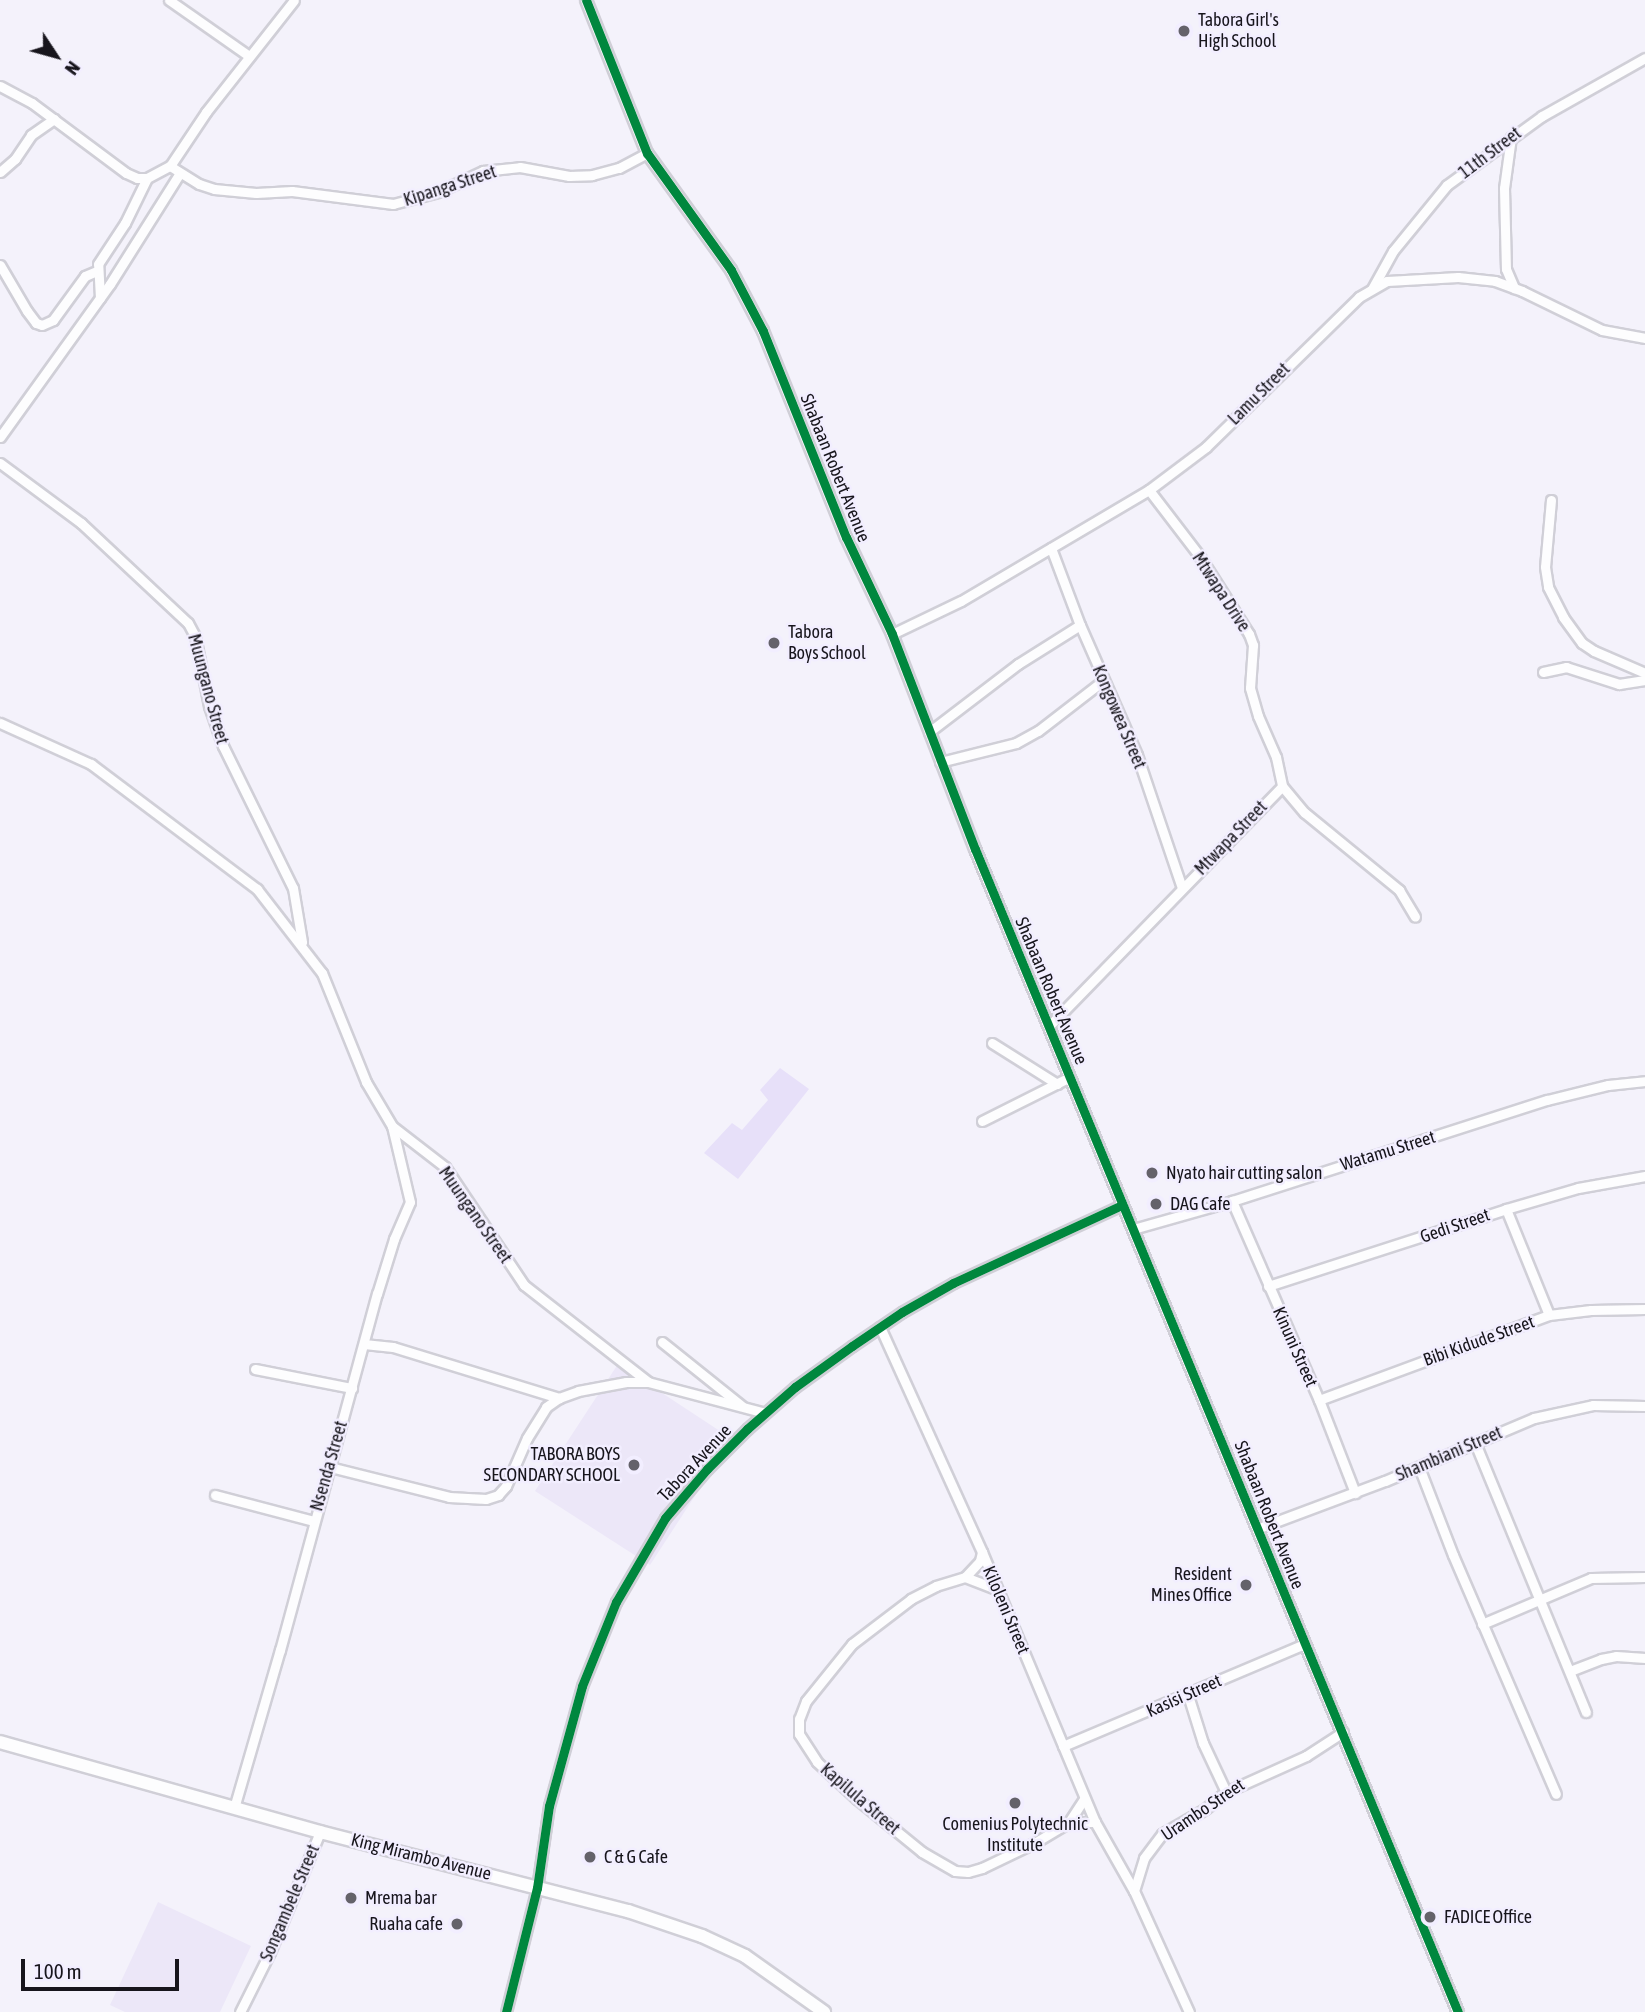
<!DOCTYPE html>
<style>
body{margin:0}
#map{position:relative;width:1645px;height:2012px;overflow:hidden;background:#f4f2fb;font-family:"Asap Condensed",sans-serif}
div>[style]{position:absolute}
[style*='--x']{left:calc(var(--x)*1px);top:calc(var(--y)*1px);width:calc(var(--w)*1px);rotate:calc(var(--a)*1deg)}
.built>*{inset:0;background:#ece7f8}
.green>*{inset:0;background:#e7e0f9}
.roads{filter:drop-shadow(2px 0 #d0cfd7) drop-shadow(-2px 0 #d0cfd7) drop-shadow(0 2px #d0cfd7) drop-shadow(0 -2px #d0cfd7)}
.minor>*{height:9px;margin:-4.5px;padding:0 4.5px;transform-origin:4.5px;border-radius:4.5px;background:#fdfdfe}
.tertiary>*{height:10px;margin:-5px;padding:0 5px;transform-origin:5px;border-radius:5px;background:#fdfdfe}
.secondary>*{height:12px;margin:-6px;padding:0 6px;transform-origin:6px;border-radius:6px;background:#fdfdfe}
.cycleway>*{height:9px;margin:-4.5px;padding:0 4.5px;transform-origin:4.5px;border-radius:4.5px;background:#00873e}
.dots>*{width:19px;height:19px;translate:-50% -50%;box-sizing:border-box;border:4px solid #f2eeff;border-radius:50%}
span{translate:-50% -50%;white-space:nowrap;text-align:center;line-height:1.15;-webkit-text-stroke:5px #f2eeff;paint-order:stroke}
.poi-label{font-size:18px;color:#17151c}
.left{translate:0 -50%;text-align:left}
.right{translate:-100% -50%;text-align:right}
.street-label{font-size:18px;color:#17151c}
.north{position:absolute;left:21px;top:21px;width:70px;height:70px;-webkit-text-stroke:5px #f2eeff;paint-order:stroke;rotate:126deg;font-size:19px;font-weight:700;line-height:28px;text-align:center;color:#17151c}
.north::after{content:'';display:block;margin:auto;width:24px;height:32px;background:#17151c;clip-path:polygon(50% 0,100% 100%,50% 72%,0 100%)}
.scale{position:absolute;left:21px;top:1959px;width:158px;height:32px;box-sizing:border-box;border:4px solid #17151c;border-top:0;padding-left:9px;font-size:21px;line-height:24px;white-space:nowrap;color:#17151c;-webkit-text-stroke:5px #f2eeff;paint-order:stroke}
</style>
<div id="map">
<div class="built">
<i style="clip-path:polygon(618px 1364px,732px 1439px,650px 1565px,535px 1491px)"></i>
<i style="clip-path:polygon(158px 1902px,251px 1946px,220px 2012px,125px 2012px,110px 2005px)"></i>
</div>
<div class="green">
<i style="clip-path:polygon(780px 1068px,809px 1089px,738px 1179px,704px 1153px,732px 1123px,742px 1130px,768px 1100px,760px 1090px)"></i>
</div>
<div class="roads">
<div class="minor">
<i style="--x:169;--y:0;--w:98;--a:35"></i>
<i style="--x:0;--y:86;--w:36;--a:28"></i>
<i style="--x:32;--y:103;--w:117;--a:36.7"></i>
<i style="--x:126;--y:173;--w:12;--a:24"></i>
<i style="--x:137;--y:178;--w:10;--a:0"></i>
<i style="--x:147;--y:178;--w:26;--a:-28"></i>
<i style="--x:170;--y:166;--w:65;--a:-56.3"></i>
<i style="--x:206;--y:112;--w:142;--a:-51.8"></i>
<i style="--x:1511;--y:137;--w:51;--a:97.8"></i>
<i style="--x:1504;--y:188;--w:81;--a:88.6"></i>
<i style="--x:1506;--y:269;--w:21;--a:67"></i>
<i style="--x:170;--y:166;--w:34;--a:32"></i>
<i style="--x:199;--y:184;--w:16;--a:18"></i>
<i style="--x:214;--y:189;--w:42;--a:5.4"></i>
<i style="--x:256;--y:193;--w:36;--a:-3"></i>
<i style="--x:292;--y:191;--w:102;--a:7.3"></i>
<i style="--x:393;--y:204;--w:47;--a:-14.9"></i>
<i style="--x:438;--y:192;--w:50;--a:-25"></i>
<i style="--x:483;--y:171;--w:37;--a:-6"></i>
<i style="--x:520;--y:167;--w:50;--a:10.4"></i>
<i style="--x:569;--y:176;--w:23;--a:-2"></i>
<i style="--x:592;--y:175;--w:28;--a:-15"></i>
<i style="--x:619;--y:168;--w:32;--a:-28"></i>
<i style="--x:0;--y:172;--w:20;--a:-41"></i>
<i style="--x:15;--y:159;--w:29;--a:-56"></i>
<i style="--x:31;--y:135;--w:28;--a:-35"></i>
<i style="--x:0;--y:265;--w:53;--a:59.6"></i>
<i style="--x:27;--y:311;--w:15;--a:53"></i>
<i style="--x:36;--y:323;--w:6;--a:18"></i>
<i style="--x:42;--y:325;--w:12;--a:-24"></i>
<i style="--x:53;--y:320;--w:54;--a:-54"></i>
<i style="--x:85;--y:276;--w:13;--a:-23"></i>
<i style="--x:1372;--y:289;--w:43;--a:-61.1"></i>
<i style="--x:1393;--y:251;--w:85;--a:-50.7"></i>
<i style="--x:1447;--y:185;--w:117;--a:-36"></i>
<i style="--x:1542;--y:116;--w:118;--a:-29.4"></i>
<i style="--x:100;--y:298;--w:34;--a:-93"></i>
<i style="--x:98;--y:264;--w:49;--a:-56.6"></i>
<i style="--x:125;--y:223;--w:50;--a:-63.9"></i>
<i style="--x:0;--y:437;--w:188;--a:-54.3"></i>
<i style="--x:110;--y:284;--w:131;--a:-57.8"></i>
<i style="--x:0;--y:463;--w:101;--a:36.5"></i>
<i style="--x:81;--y:523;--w:146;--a:43.1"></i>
<i style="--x:188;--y:623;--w:15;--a:62"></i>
<i style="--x:195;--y:636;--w:71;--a:78.7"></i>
<i style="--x:209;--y:706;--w:42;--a:70.7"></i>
<i style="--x:223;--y:746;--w:158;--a:63.8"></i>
<i style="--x:293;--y:888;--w:55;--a:80.5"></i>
<i style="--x:1149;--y:490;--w:81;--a:52.6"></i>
<i style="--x:1198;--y:554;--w:95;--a:57.5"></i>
<i style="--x:1249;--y:634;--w:12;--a:70"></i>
<i style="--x:1253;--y:645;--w:43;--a:94"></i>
<i style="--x:1250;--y:688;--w:29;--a:74"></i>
<i style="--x:1258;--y:716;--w:45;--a:66.3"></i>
<i style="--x:1276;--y:757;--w:30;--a:78"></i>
<i style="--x:1282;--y:786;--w:35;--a:50"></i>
<i style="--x:1305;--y:813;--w:122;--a:39.3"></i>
<i style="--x:1399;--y:890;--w:31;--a:59"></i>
<i style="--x:1551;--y:500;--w:67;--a:95.1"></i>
<i style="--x:1545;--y:567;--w:20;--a:81"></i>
<i style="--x:1548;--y:587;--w:34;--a:63"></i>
<i style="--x:1563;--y:617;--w:32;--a:54"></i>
<i style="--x:1582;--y:643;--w:14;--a:34"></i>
<i style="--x:1594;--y:651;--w:56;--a:23.3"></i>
<i style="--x:1051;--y:548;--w:82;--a:69.4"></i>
<i style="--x:1080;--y:625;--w:142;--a:66.3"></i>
<i style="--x:1137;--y:755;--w:140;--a:71.3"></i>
<i style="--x:892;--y:634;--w:76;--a:-25.6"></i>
<i style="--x:961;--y:601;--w:218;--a:-30.6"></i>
<i style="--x:1149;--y:490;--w:71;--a:-37"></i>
<i style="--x:1206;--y:447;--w:214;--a:-44.4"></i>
<i style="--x:1359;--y:297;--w:32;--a:-30"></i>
<i style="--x:1387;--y:281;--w:71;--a:-3.2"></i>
<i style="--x:1458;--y:277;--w:37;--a:6"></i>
<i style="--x:1495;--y:281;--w:29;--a:20"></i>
<i style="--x:1522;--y:291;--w:89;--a:26"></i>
<i style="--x:1602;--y:330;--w:44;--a:10.5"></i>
<i style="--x:1543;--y:672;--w:24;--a:-12"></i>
<i style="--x:1566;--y:667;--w:56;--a:17.8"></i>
<i style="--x:1619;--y:684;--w:26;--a:-9"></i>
<i style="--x:0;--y:723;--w:100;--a:24.3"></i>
<i style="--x:91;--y:764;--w:208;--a:37"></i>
<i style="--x:257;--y:889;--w:106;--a:52.3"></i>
<i style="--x:322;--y:973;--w:118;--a:68"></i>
<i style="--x:366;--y:1082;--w:51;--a:59.4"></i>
<i style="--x:392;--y:1126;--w:67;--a:37.7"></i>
<i style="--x:445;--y:1167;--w:142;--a:56.2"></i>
<i style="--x:524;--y:1285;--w:157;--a:38"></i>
<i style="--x:929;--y:732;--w:112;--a:-37.4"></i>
<i style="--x:1018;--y:664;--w:73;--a:-32.2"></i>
<i style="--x:940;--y:762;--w:78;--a:-14"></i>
<i style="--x:1016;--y:743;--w:25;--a:-29"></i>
<i style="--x:1038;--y:731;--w:83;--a:-37.7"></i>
<i style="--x:1049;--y:1026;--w:334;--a:-45.8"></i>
<i style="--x:992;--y:1043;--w:77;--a:32.2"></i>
<i style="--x:982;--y:1121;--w:98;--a:-26.6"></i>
<i style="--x:1232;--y:1201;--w:217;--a:66.4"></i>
<i style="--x:1319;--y:1400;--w:100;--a:68.8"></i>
<i style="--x:1506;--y:1209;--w:114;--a:67.9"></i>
<i style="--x:1133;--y:1229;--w:103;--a:-15.8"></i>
<i style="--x:1232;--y:1201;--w:331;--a:-17.8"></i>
<i style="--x:1547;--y:1100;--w:63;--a:-13.8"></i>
<i style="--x:1608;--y:1085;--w:37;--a:-6"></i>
<i style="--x:1268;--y:1286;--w:250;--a:-17.9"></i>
<i style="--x:1506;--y:1209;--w:75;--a:-16.3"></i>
<i style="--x:1578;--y:1188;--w:68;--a:-10.2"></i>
<i style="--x:880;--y:1327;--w:247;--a:65.6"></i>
<i style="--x:982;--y:1552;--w:293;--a:67.3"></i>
<i style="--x:1095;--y:1822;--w:79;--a:60.5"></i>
<i style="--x:662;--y:1342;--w:102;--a:38.7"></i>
<i style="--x:364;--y:1344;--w:29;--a:6"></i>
<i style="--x:393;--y:1347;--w:174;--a:17.1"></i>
<i style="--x:255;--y:1369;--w:99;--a:11.1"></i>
<i style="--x:1319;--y:1400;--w:245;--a:-20.3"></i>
<i style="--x:1549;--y:1315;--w:42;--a:-6.8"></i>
<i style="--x:1591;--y:1310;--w:54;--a:-1.1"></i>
<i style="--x:1475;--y:1443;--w:291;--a:67.6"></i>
<i style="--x:330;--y:1467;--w:123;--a:14.1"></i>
<i style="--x:449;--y:1497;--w:37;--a:3"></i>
<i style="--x:486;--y:1499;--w:13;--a:-18"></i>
<i style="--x:498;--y:1495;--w:12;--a:-48"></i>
<i style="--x:506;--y:1486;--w:52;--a:-66.4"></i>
<i style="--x:527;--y:1438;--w:36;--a:-58"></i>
<i style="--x:546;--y:1407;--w:16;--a:-35"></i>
<i style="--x:559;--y:1398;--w:20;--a:-20"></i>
<i style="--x:578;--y:1391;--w:49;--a:-10.6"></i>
<i style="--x:626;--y:1382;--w:22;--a:0"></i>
<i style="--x:648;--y:1382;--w:121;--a:14.8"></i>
<i style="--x:1419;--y:1467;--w:94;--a:68.9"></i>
<i style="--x:1453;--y:1555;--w:260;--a:66.7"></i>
<i style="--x:215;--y:1495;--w:102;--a:14.7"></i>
<i style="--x:1259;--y:1528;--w:134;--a:-20.5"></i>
<i style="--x:1385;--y:1481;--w:162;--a:-22.9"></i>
<i style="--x:1534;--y:1418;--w:60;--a:-12.4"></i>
<i style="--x:1593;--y:1405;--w:52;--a:1.1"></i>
<i style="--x:982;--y:1552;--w:9;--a:103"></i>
<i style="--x:980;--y:1561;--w:22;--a:133"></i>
<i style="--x:965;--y:1577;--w:30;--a:163"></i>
<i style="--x:936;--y:1586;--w:28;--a:153"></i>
<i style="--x:911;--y:1599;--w:74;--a:142.7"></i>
<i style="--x:852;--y:1644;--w:73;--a:128.9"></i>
<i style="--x:806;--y:1701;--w:19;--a:111"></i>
<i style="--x:799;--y:1719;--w:15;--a:90"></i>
<i style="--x:799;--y:1734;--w:33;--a:57"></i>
<i style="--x:817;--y:1762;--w:54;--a:42.8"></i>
<i style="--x:857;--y:1799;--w:84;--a:39.2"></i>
<i style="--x:922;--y:1852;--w:38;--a:30"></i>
<i style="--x:955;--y:1871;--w:13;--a:4"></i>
<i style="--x:968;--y:1872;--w:15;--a:-16"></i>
<i style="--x:982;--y:1868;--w:60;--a:-25.7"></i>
<i style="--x:1036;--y:1842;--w:39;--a:-31"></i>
<i style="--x:1069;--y:1822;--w:26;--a:0"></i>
<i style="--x:965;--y:1577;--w:34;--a:21"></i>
<i style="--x:1482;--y:1624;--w:118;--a:-22.9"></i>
<i style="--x:1591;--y:1578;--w:54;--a:-1.1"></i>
<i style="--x:1570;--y:1671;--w:33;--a:-21"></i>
<i style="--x:1601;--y:1659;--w:15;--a:-11"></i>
<i style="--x:1616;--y:1656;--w:29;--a:4"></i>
<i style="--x:1187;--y:1692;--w:53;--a:72.6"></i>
<i style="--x:1203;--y:1743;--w:54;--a:64.9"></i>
<i style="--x:1063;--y:1746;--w:263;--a:-22.9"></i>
<i style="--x:234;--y:1808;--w:165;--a:-73.8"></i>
<i style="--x:280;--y:1650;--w:369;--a:-74.8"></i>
<i style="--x:377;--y:1294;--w:58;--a:-72.8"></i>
<i style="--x:394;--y:1239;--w:40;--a:-66.6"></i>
<i style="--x:410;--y:1202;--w:78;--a:-103.3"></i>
<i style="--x:1069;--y:1822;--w:27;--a:-57"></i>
<i style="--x:240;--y:2012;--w:67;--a:-63.4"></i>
<i style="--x:270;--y:1952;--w:130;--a:-67.4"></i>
<i style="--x:506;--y:2012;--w:128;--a:-76"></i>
<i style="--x:537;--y:1888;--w:83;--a:-81.7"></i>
<i style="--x:549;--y:1806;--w:124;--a:-74.6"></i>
<i style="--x:582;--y:1686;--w:91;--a:-68"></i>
<i style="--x:616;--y:1602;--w:97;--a:-59.7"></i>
<i style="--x:665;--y:1518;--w:65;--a:-49.4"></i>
<i style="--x:707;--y:1469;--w:57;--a:-45"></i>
<i style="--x:747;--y:1429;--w:64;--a:-41.2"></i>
<i style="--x:795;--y:1387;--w:70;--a:-35.7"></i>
<i style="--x:852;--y:1346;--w:60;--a:-34.2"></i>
<i style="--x:902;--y:1312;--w:59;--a:-29.6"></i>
<i style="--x:953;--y:1283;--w:186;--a:-24.8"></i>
<i style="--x:1189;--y:2012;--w:133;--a:-114.4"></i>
<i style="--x:1134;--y:1891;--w:34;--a:-73"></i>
<i style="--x:1144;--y:1858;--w:30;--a:-53"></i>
<i style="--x:1162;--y:1834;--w:50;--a:-30.2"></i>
<i style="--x:1205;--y:1809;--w:27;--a:-39"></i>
<i style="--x:1226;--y:1792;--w:88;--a:-24.2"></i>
<i style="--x:1306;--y:1756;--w:44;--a:-33"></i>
</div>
<div class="tertiary">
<i style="--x:586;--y:0;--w:165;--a:68.3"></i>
<i style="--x:647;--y:153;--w:144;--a:54.3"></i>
<i style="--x:731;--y:270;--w:69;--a:62.3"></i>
<i style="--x:763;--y:331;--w:222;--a:68.1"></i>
<i style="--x:846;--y:537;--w:107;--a:64.6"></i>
<i style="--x:892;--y:634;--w:230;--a:68.9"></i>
<i style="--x:975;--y:849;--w:1259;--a:67.45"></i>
</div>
<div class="secondary">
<i style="--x:0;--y:1742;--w:332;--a:15.7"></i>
<i style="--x:320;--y:1832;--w:318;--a:14.4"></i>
<i style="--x:628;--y:1911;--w:78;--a:18.7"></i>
<i style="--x:702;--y:1936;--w:47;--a:24.9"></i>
<i style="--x:745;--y:1956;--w:97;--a:35.3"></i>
</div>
</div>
<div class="cycleway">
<i style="--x:586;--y:0;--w:165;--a:68.3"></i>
<i style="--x:647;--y:153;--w:144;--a:54.3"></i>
<i style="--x:731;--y:270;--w:69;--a:62.3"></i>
<i style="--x:763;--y:331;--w:222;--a:68.1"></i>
<i style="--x:846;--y:537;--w:107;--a:64.6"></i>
<i style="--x:892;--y:634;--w:230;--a:68.9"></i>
<i style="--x:975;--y:849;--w:1259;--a:67.45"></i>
<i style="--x:506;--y:2012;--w:128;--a:-76"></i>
<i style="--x:537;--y:1888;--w:83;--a:-81.7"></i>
<i style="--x:549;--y:1806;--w:124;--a:-74.6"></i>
<i style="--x:582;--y:1686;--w:91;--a:-68"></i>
<i style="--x:616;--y:1602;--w:97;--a:-59.7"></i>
<i style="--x:665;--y:1518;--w:65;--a:-49.4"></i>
<i style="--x:707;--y:1469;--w:57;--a:-45"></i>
<i style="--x:747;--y:1429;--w:64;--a:-41.2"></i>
<i style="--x:795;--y:1387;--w:70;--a:-35.7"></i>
<i style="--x:852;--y:1346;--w:60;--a:-34.2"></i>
<i style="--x:902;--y:1312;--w:59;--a:-29.6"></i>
<i style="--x:953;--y:1283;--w:186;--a:-24.8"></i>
</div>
<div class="dots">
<i style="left:1184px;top:31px;background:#64626a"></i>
<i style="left:774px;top:643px;background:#64626a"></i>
<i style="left:1152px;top:1173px;background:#64626a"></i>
<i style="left:1156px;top:1204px;background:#64626a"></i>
<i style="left:634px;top:1465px;background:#64626a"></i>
<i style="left:1246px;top:1585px;background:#64626a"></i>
<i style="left:1015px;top:1803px;background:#64626a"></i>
<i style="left:590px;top:1857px;background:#64626a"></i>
<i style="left:351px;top:1898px;background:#64626a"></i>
<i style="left:1430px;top:1917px;background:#64626a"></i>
<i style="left:457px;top:1924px;background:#64626a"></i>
</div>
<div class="poi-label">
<span class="left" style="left:1198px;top:31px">Tabora Girl's<br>High School</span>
<span class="left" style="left:788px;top:643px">Tabora<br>Boys School</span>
<span class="left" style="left:1166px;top:1173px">Nyato hair cutting salon</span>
<span class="left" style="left:1170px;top:1204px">DAG Cafe</span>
<span class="right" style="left:620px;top:1465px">TABORA BOYS<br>SECONDARY SCHOOL</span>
<span class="right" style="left:1232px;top:1585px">Resident<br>Mines Office</span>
<span style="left:1015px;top:1835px">Comenius Polytechnic<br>Institute</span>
<span class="left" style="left:604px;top:1857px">C &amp; G Cafe</span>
<span class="left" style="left:365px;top:1898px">Mrema bar</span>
<span class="left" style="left:1444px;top:1917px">FADICE Office</span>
<span class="right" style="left:443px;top:1924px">Ruaha cafe</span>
</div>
<div class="street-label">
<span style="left:1490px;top:153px;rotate:-37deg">11th Street</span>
<span style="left:450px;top:186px;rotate:-18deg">Kipanga Street</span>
<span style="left:1259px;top:394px;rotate:-45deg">Lamu Street</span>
<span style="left:835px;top:468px;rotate:68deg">Shabaan Robert Avenue</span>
<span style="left:1221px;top:592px;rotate:57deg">Mtwapa Drive</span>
<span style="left:208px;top:689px;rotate:75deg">Muungano Street</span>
<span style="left:1119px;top:717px;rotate:67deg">Kongowea Street</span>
<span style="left:1231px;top:838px;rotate:-46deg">Mtwapa Street</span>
<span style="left:1051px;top:991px;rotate:67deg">Shabaan Robert Avenue</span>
<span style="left:1388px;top:1151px;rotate:-17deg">Watamu Street</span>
<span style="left:475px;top:1215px;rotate:55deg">Muungano Street</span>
<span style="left:1455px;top:1226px;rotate:-19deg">Gedi Street</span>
<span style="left:1479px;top:1341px;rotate:-20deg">Bibi Kidude Street</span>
<span style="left:1295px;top:1347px;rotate:66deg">Kinuni Street</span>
<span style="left:1449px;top:1454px;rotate:-23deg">Shambiani Street</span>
<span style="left:695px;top:1463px;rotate:-47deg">Tabora Avenue</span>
<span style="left:329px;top:1466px;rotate:-74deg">Nsenda Street</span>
<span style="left:1269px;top:1515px;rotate:68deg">Shabaan Robert Avenue</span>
<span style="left:1006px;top:1610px;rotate:67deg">Kiloleni Street</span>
<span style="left:1184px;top:1696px;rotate:-24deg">Kasisi Street</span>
<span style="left:860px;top:1799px;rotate:41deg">Kapilula Street</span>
<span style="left:1203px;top:1810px;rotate:-34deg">Urambo Street</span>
<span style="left:421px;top:1857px;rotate:14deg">King Mirambo Avenue</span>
<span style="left:290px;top:1903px;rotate:-67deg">Songambele Street</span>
</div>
<div class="north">N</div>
<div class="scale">100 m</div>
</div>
